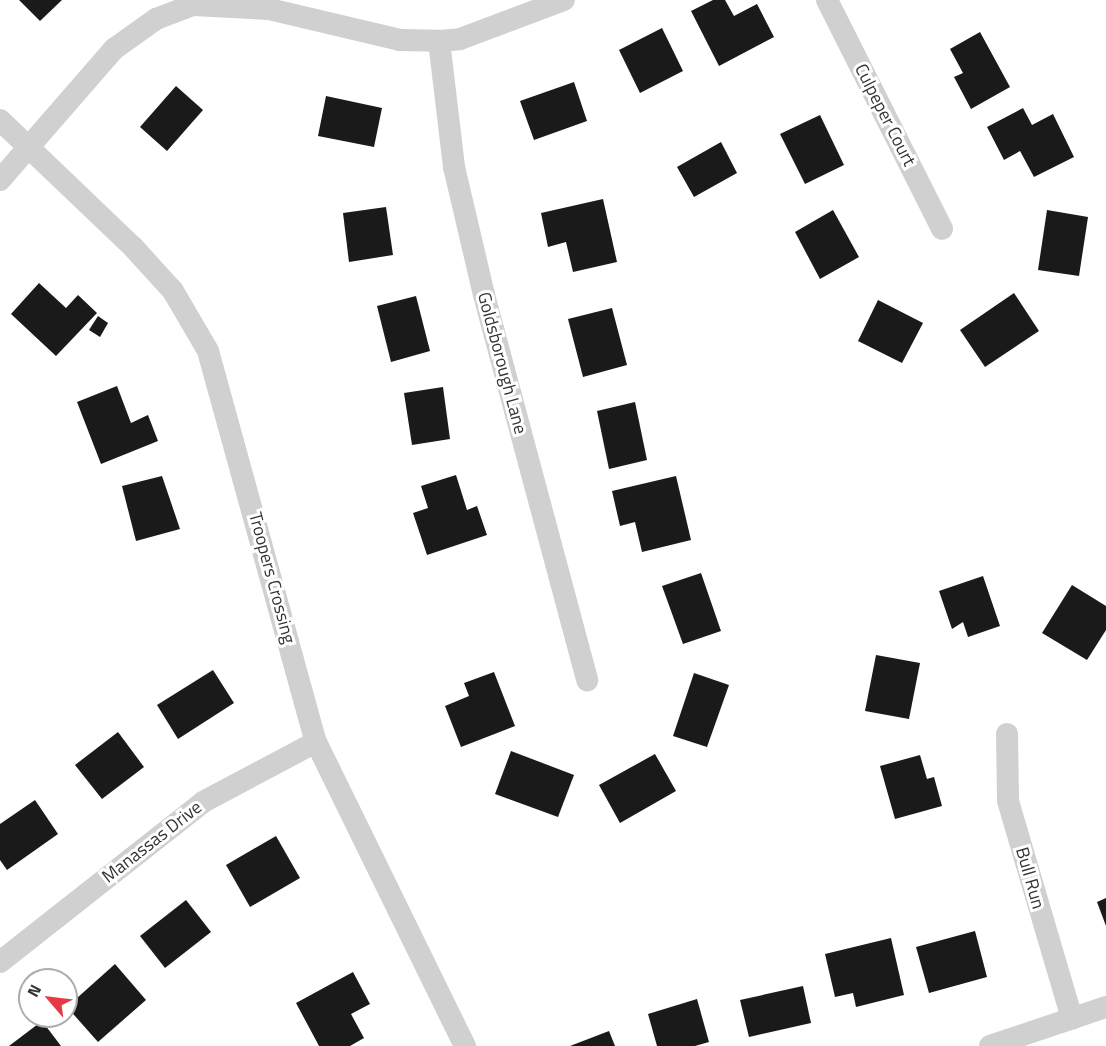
<!DOCTYPE html>
<style>
body{margin:0}
#map{position:relative;width:1106px;height:1046px;overflow:hidden;background:#fff;font-family:"Titillium Web",sans-serif}
div>[style]{position:absolute}
[style*='--x']{left:calc(var(--x)*1px);top:calc(var(--y)*1px);width:calc(var(--w)*1px);rotate:calc(var(--a)*1deg)}
.building>*{inset:0;background:#1a1a1a}
.minor>*{height:22px;margin:-11px;padding:0 11px;transform-origin:11px;border-radius:11px;background:#d0d0d0}
span{translate:-50% -50%;white-space:nowrap;text-align:center;line-height:1.15;-webkit-text-stroke:6px #fff;paint-order:stroke}
.street-label{font-size:18px;color:#333}
.north{position:absolute;left:18px;top:968px;width:60px;height:60px;box-sizing:border-box;background:#fff;border:2px solid #adadad;border-radius:50%;rotate:298deg;font-size:16px;font-weight:700;line-height:24px;text-align:center;color:#333}
.north::after{content:'';display:block;margin:auto;width:21px;height:27px;background:#e63946;clip-path:polygon(50% 0,100% 100%,50% 72%,0 100%)}
</style>
<div id="map">
<div class="building">
<i style="clip-path:polygon(19px 0,62px 0,40px 21px)"></i>
<i style="clip-path:polygon(713px 0,725px 0,734px 16px,757px 4px,774px 37px,719px 66px,691px 11px)"></i>
<i style="clip-path:polygon(662px 28px,683px 71px,640px 93px,619px 50px)"></i>
<i style="clip-path:polygon(980px 32px,1010px 87px,971px 109px,954px 77px,963px 73px,950px 49px)"></i>
<i style="clip-path:polygon(574px 82px,587px 121px,534px 140px,520px 101px)"></i>
<i style="clip-path:polygon(176px 86px,203px 110px,167px 151px,140px 127px)"></i>
<i style="clip-path:polygon(326px 96px,382px 108px,374px 147px,318px 136px)"></i>
<i style="clip-path:polygon(1023px 108px,1032px 125px,1053px 114px,1074px 157px,1034px 177px,1020px 151px,1004px 160px,987px 127px)"></i>
<i style="clip-path:polygon(820px 115px,844px 165px,805px 184px,780px 134px)"></i>
<i style="clip-path:polygon(721px 142px,737px 173px,694px 197px,677px 167px)"></i>
<i style="clip-path:polygon(603px 199px,617px 262px,573px 272px,566px 242px,548px 247px,541px 213px)"></i>
<i style="clip-path:polygon(386px 207px,393px 255px,349px 262px,343px 213px)"></i>
<i style="clip-path:polygon(833px 210px,859px 257px,820px 279px,795px 232px)"></i>
<i style="clip-path:polygon(1047px 210px,1088px 217px,1079px 276px,1038px 270px)"></i>
<i style="clip-path:polygon(39px 283px,66px 308px,78px 295px,97px 313px,56px 356px,11px 314px)"></i>
<i style="clip-path:polygon(1014px 293px,1039px 331px,985px 367px,960px 330px)"></i>
<i style="clip-path:polygon(416px 296px,430px 351px,391px 362px,377px 306px)"></i>
<i style="clip-path:polygon(878px 300px,923px 323px,902px 363px,858px 341px)"></i>
<i style="clip-path:polygon(612px 308px,627px 365px,583px 377px,568px 319px)"></i>
<i style="clip-path:polygon(98px 316px,108px 323px,100px 337px,89px 330px)"></i>
<i style="clip-path:polygon(117px 386px,131px 423px,148px 415px,158px 441px,101px 464px,77px 402px)"></i>
<i style="clip-path:polygon(443px 387px,450px 439px,412px 445px,404px 393px)"></i>
<i style="clip-path:polygon(635px 402px,647px 460px,609px 469px,597px 411px)"></i>
<i style="clip-path:polygon(456px 475px,467px 510px,477px 506px,487px 535px,427px 555px,413px 513px,428px 508px,421px 486px)"></i>
<i style="clip-path:polygon(162px 476px,180px 529px,136px 541px,122px 486px)"></i>
<i style="clip-path:polygon(676px 476px,691px 540px,642px 552px,635px 522px,620px 526px,612px 491px)"></i>
<i style="clip-path:polygon(701px 573px,721px 631px,683px 644px,662px 586px)"></i>
<i style="clip-path:polygon(983px 576px,1000px 626px,968px 637px,963px 622px,952px 629px,939px 591px)"></i>
<i style="clip-path:polygon(1072px 585px,1106px 606px,1106px 630px,1087px 660px,1042px 633px)"></i>
<i style="clip-path:polygon(876px 655px,920px 663px,909px 719px,865px 711px)"></i>
<i style="clip-path:polygon(213px 670px,234px 703px,178px 739px,157px 705px)"></i>
<i style="clip-path:polygon(494px 672px,515px 726px,461px 747px,445px 706px,469px 696px,464px 683px)"></i>
<i style="clip-path:polygon(694px 673px,729px 685px,707px 747px,673px 736px)"></i>
<i style="clip-path:polygon(118px 732px,144px 767px,102px 799px,75px 765px)"></i>
<i style="clip-path:polygon(511px 751px,574px 775px,558px 817px,495px 794px)"></i>
<i style="clip-path:polygon(655px 754px,676px 791px,620px 823px,599px 785px)"></i>
<i style="clip-path:polygon(920px 755px,927px 779px,934px 777px,942px 806px,895px 819px,880px 766px)"></i>
<i style="clip-path:polygon(35px 800px,58px 834px,7px 870px,0 860px,0 824px)"></i>
<i style="clip-path:polygon(276px 836px,300px 878px,250px 907px,226px 865px)"></i>
<i style="clip-path:polygon(1106px 898px,1106px 926px,1097px 902px)"></i>
<i style="clip-path:polygon(186px 900px,211px 932px,165px 968px,140px 936px)"></i>
<i style="clip-path:polygon(975px 931px,987px 977px,929px 993px,916px 947px)"></i>
<i style="clip-path:polygon(891px 938px,904px 995px,856px 1007px,853px 993px,835px 997px,825px 954px)"></i>
<i style="clip-path:polygon(115px 964px,146px 1000px,98px 1042px,67px 1007px)"></i>
<i style="clip-path:polygon(353px 972px,370px 1004px,351px 1014px,364px 1038px,350px 1046px,319px 1046px,296px 1003px)"></i>
<i style="clip-path:polygon(803px 986px,811px 1023px,749px 1037px,740px 1000px)"></i>
<i style="clip-path:polygon(697px 999px,709px 1042px,695px 1046px,657px 1046px,648px 1014px)"></i>
<i style="clip-path:polygon(42px 1021px,61px 1046px,9px 1046px)"></i>
<i style="clip-path:polygon(609px 1031px,615px 1046px,570px 1046px)"></i>
</div>
<div class="minor">
<i style="--x:827;--y:0;--w:256;--a:63.3"></i>
<i style="--x:439;--y:41;--w:127;--a:83.2"></i>
<i style="--x:454;--y:167;--w:131;--a:76.8"></i>
<i style="--x:484;--y:295;--w:399;--a:75"></i>
<i style="--x:0;--y:120;--w:184;--a:43.7"></i>
<i style="--x:133;--y:247;--w:59;--a:47.7"></i>
<i style="--x:173;--y:291;--w:69;--a:59.7"></i>
<i style="--x:208;--y:351;--w:406;--a:74.6"></i>
<i style="--x:316;--y:742;--w:339;--a:63.9"></i>
<i style="--x:0;--y:180;--w:174;--a:-49"></i>
<i style="--x:114;--y:49;--w:52;--a:-35.5"></i>
<i style="--x:156;--y:19;--w:40;--a:-21"></i>
<i style="--x:193;--y:5;--w:76;--a:3"></i>
<i style="--x:269;--y:9;--w:135;--a:13.3"></i>
<i style="--x:400;--y:40;--w:39;--a:1"></i>
<i style="--x:439;--y:41;--w:21;--a:-5"></i>
<i style="--x:460;--y:39;--w:111;--a:-20.6"></i>
<i style="--x:1007;--y:734;--w:67;--a:89.1"></i>
<i style="--x:1008;--y:801;--w:227;--a:73.6"></i>
<i style="--x:0;--y:962;--w:258;--a:-38.2"></i>
<i style="--x:203;--y:802;--w:128;--a:-28"></i>
<i style="--x:990;--y:1046;--w:122;--a:-18.6"></i>
</div>
<div class="street-label">
<span style="left:885px;top:115px;rotate:63deg">Culpeper Court</span>
<span style="left:502px;top:363px;rotate:75deg">Goldsborough Lane</span>
<span style="left:272px;top:578px;rotate:75deg">Troopers Crossing</span>
<span style="left:152px;top:842px;rotate:-38deg">Manassas Drive</span>
<span style="left:1030px;top:878px;rotate:74deg">Bull Run</span>
</div>
<div class="north">N</div>
</div>
